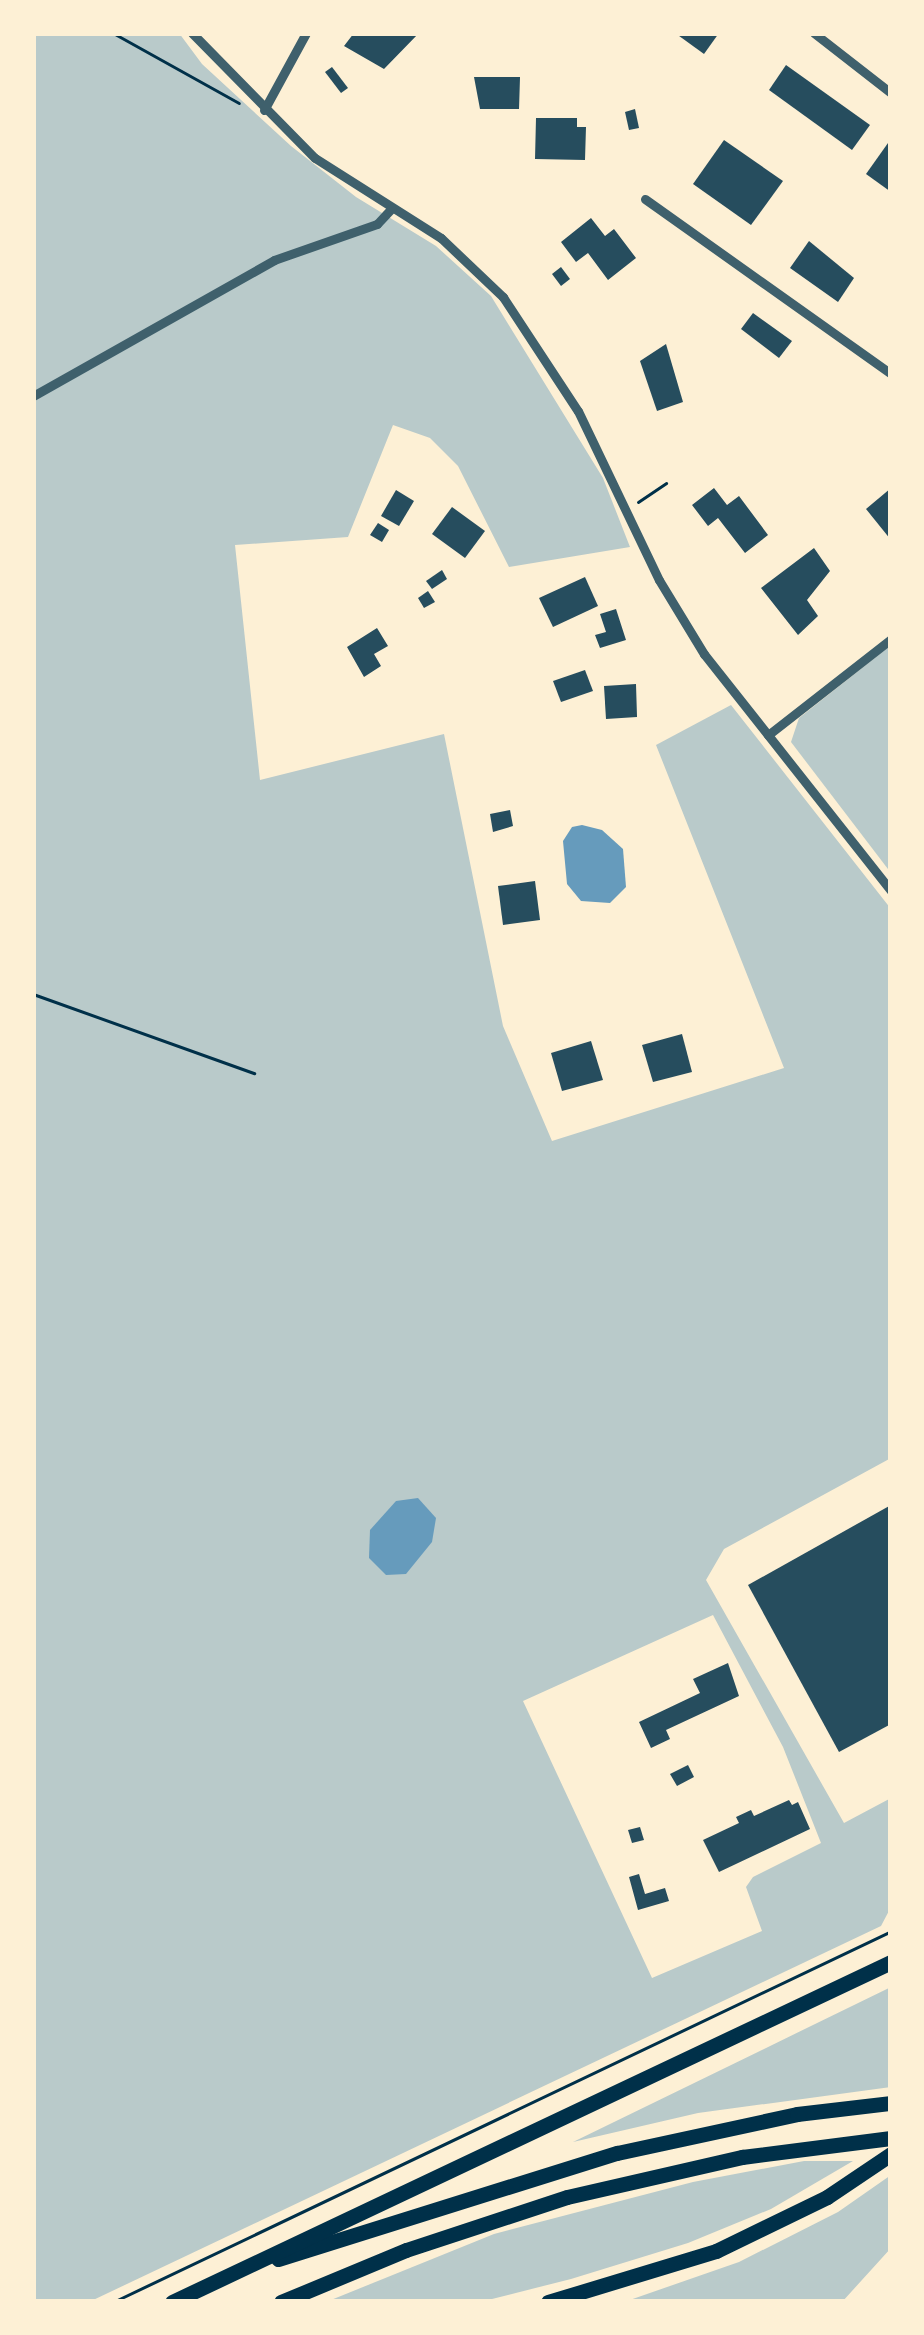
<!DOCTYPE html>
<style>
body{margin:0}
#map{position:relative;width:924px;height:2335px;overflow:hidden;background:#fdf0d5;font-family:Karla,sans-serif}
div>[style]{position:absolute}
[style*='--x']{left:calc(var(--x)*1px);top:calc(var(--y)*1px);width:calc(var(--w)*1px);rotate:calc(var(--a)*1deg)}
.green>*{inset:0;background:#b9caca}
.water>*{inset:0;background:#669bbc}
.building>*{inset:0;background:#264d5e}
.path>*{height:3px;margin:-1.5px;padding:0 1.5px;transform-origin:1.5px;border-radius:1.5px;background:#003049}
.minor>*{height:9px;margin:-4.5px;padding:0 4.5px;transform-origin:4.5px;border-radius:4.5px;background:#3f606c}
.trunk>*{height:15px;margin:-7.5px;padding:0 7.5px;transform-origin:7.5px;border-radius:7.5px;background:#003049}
span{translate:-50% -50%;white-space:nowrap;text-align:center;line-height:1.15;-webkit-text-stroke:10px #fdf0d5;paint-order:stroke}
.frame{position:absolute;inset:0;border:36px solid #fdf0d5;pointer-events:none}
</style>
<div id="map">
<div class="green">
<i style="clip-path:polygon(evenodd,33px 33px,179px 33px,202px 64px,291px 146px,356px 197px,436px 246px,491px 296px,603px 478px,630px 547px,509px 567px,458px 466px,430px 438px,393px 425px,348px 537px,235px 545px,260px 780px,444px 734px,503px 1026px,552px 1141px,784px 1068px,656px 745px,731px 705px,891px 909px,891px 1458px,724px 1549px,706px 1580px,844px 1823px,891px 1798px,891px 1907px,881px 1926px,89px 2302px,33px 2302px,33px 33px,713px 1615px,783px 1747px,821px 1843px,753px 1877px,746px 1887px,762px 1931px,652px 1978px,523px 1701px,713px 1615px)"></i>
<i style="clip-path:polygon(891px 645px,891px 873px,791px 742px,799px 718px)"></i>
<i style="clip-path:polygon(891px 1987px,891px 2087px,698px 2113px,573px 2142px)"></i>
<i style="clip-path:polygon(804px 2161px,853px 2161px,771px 2209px,688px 2243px,571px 2279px,480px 2302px,326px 2302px,494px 2234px,693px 2182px)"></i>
<i style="clip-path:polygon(891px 2175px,891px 2248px,842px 2302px,624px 2302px,739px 2262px,838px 2212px)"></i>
</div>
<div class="water">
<i style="clip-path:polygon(582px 825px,602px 830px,623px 849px,626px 887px,610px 903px,581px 901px,567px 884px,563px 841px,572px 827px)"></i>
<i style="clip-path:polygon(418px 1498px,436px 1518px,432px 1542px,406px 1574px,386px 1575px,369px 1558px,370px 1530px,396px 1501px)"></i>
</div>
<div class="building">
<i style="clip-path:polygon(354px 33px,372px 36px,419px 33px,384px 69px,344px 46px)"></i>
<i style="clip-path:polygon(675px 33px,719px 33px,704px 54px)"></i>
<i style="clip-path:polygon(786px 65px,870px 125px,852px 150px,769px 90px)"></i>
<i style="clip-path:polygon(332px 67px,348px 88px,341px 93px,325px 72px)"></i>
<i style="clip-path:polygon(474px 77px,520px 77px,519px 109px,480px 109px)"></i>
<i style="clip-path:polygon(635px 109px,639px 128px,629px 130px,625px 112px)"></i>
<i style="clip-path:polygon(536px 118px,577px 118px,577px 127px,586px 127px,585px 160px,535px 159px)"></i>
<i style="clip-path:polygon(724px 140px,783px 181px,751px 225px,693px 184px)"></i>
<i style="clip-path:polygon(888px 143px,891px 145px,891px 192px,866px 174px)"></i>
<i style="clip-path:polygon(591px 218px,605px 236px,614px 229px,636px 258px,608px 280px,588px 253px,576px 262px,561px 242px)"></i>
<i style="clip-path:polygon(809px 241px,854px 278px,838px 302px,790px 268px)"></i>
<i style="clip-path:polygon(561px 267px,570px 279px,561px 286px,552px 274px)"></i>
<i style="clip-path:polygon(753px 313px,792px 341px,779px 358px,741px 329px)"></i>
<i style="clip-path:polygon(666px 344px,683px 402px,657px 411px,640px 361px)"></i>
<i style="clip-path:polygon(714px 488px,727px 505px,739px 496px,768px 535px,745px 553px,718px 518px,708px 526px,692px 505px)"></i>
<i style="clip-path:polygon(891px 488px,891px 540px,866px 509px)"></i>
<i style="clip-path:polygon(396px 490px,414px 501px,399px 526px,381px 516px)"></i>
<i style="clip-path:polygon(452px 507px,485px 531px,465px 558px,432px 534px)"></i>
<i style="clip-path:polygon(378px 523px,389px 530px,382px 542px,370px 535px)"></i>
<i style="clip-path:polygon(814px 548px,830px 571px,807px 600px,818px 616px,798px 635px,761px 588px)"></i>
<i style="clip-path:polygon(442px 570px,447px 579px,432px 589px,426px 581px)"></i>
<i style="clip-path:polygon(585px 577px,598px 606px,553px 627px,539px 598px)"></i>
<i style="clip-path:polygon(428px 591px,435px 602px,424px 608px,418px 598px)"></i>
<i style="clip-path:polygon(616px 609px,626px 640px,600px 648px,595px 635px,606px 632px,600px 614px)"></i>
<i style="clip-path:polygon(377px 628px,388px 646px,374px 654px,381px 666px,364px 677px,347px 647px)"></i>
<i style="clip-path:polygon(585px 670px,593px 691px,561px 702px,553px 681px)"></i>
<i style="clip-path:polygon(636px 684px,637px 717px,606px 719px,604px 686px)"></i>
<i style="clip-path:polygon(510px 810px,513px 826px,493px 832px,490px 814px)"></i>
<i style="clip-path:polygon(535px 881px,540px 920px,503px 925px,498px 886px)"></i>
<i style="clip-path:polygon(682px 1034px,692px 1072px,653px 1082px,642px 1045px)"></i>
<i style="clip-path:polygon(591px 1041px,603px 1080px,562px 1091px,551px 1053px)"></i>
<i style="clip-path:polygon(891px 1505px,891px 1724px,839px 1752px,748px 1585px)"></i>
<i style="clip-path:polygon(728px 1663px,739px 1696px,666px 1730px,670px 1739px,651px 1748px,639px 1722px,700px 1693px,693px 1679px)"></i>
<i style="clip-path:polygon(688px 1765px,694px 1777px,677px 1786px,670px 1774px)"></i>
<i style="clip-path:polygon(789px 1800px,792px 1805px,798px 1802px,810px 1829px,719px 1872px,703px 1840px,739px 1823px,736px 1817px,751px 1810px,754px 1816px)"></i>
<i style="clip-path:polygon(640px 1827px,644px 1840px,632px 1843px,628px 1830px)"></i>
<i style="clip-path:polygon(639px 1874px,645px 1894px,665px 1888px,669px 1901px,638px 1910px,629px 1877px)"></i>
</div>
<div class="path">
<i style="--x:113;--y:33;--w:144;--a:29.1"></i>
<i style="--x:638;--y:502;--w:34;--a:-34"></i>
<i style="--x:33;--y:994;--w:235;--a:19.7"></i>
<i style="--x:113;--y:2302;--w:862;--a:-25.49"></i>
</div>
<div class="minor">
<i style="--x:192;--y:33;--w:175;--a:45.5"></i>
<i style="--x:315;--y:158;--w:149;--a:32.4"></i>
<i style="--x:441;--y:238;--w:86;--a:43.6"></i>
<i style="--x:503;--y:297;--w:136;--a:56.7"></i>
<i style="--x:578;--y:411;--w:187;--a:64.4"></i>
<i style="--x:659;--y:580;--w:87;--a:58.7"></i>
<i style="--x:704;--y:654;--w:302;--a:51.7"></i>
<i style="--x:814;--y:33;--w:98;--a:37.9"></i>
<i style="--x:264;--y:110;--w:88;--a:-61.4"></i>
<i style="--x:645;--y:199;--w:302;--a:35.4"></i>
<i style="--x:33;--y:396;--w:277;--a:-29.4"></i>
<i style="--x:274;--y:260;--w:109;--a:-19.3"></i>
<i style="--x:377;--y:224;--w:21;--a:-47"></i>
<i style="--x:768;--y:735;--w:156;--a:-38"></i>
</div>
<div class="trunk">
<i style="--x:278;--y:2259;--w:355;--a:-17.4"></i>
<i style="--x:617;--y:2153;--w:184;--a:-12.2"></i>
<i style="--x:797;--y:2114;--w:95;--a:-6.7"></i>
<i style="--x:172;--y:2302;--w:795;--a:-25.31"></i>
<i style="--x:281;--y:2302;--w:135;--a:-22.6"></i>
<i style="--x:406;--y:2250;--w:169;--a:-18.2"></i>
<i style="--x:567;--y:2197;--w:180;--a:-12.9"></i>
<i style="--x:742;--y:2157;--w:150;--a:-7.3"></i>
<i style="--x:548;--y:2302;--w:176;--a:-16.9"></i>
<i style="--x:716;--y:2251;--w:123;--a:-25.9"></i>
<i style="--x:827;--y:2197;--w:77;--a:-33.9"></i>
</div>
<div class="frame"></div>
</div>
